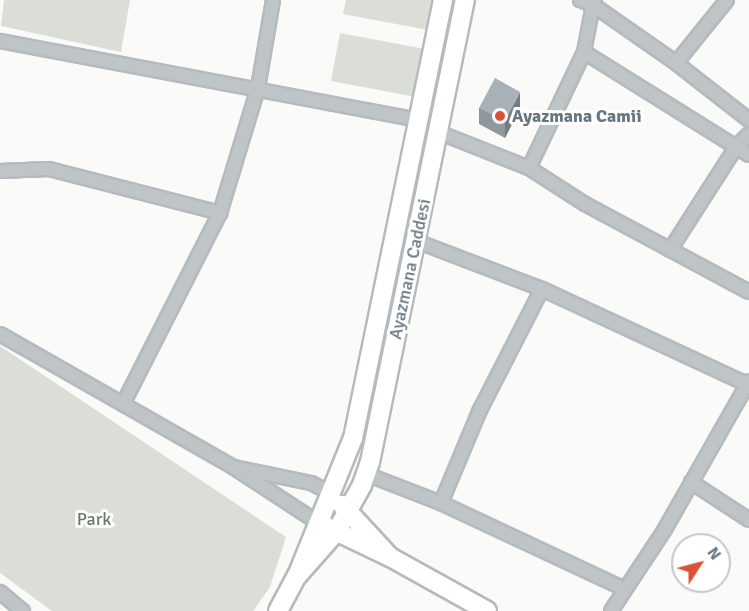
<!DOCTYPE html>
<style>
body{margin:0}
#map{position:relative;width:749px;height:611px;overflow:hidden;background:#fafaf8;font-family:Signika,sans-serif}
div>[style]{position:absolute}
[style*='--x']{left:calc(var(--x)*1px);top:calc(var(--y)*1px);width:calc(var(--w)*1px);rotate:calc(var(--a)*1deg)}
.green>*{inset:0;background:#daded7}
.roads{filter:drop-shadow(2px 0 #b4babe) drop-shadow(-2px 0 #b4babe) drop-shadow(0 2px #b4babe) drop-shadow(0 -2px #b4babe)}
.street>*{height:12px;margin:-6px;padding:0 6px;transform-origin:6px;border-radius:6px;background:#bfc4c7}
.secondary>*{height:18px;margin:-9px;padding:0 9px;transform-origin:9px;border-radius:9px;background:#fff}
.wall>*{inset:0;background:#90989d}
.shaded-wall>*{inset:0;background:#767c80}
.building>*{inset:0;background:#a8b1b7}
.dots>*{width:16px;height:16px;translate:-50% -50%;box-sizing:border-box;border:3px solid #fff;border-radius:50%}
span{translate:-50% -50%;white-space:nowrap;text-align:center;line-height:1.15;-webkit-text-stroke:6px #fff;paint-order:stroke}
.poi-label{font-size:18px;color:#667781;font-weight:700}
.left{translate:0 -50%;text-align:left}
.street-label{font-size:18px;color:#667781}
.park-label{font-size:18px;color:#6a7a65}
.north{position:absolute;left:671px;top:533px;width:60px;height:60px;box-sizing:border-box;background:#fff;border:2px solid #c2c9cd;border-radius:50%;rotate:54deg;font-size:16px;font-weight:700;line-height:24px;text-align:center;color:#667781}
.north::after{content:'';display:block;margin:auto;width:21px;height:27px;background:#db5236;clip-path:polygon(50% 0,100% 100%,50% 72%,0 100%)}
</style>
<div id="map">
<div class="green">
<i style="clip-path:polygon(4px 0,130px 0,121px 52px,1px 26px)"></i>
<i style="clip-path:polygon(346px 0,434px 0,428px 30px,343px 14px)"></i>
<i style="clip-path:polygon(340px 33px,425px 49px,416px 97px,331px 81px)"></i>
<i style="clip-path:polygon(0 346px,286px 537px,270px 587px,253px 611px,52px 611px,0 573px)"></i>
</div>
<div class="roads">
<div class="street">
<i style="--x:580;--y:0;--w:14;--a:21"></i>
<i style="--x:593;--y:5;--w:5;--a:-68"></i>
<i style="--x:727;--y:0;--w:81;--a:129"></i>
<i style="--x:676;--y:63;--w:93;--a:38"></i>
<i style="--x:0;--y:41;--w:426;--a:10.7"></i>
<i style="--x:584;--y:52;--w:48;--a:-79.2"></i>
<i style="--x:593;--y:5;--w:101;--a:34.9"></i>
<i style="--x:438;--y:132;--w:98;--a:21.6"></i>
<i style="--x:529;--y:168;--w:128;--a:-64.6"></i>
<i style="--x:584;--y:52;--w:179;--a:32"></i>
<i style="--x:736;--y:147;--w:18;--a:-45"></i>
<i style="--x:529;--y:168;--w:67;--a:32.7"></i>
<i style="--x:585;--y:204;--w:186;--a:28.2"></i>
<i style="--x:0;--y:171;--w:49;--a:-2.3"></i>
<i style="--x:49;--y:169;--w:177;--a:14.4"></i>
<i style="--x:416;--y:241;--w:135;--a:20.9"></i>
<i style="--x:542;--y:289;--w:228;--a:24.9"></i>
<i style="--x:670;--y:250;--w:122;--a:-57.3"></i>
<i style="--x:736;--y:147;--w:15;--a:32"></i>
<i style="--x:0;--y:334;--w:268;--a:29.7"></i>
<i style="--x:124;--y:402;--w:212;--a:-63.1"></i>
<i style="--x:220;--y:213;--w:131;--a:-73.1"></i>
<i style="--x:258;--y:88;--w:89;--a:-80.3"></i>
<i style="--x:366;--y:474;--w:80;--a:21.1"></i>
<i style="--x:441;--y:503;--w:203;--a:25.1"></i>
<i style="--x:691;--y:482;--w:69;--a:33.2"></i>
<i style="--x:441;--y:503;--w:99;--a:-67.3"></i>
<i style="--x:479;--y:412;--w:138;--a:-62.9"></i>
<i style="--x:317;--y:522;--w:100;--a:-146.8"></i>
<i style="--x:233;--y:467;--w:80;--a:11.6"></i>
<i style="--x:311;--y:483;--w:22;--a:27"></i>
<i style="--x:0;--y:592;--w:30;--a:40"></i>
<i style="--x:611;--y:611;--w:98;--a:-56.6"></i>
<i style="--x:665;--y:529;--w:170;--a:-60.4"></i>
</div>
<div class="secondary">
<i style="--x:443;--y:0;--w:447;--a:101.6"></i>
<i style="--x:353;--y:438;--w:149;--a:112.1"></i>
<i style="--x:297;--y:576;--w:59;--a:-48.4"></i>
<i style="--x:336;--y:532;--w:54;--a:-61"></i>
<i style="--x:362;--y:485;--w:24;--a:-71"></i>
<i style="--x:370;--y:462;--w:472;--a:-78.4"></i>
<i style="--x:327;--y:527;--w:70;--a:25.5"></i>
<i style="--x:390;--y:557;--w:71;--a:-132.7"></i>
<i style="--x:390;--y:557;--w:111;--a:29.1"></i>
<i style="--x:278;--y:611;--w:40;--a:-62"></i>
</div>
</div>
<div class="wall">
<i style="clip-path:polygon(479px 108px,520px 108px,505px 138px,479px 124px)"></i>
</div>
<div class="shaded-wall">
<i style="clip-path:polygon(520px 92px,520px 108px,505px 138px,505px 121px)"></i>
</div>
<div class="building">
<i style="clip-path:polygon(495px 78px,520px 92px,505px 121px,479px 108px)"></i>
</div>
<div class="dots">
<i style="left:500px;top:116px;background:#db5236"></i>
</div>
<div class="poi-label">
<span class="left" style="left:512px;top:116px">Ayazmana Camii</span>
</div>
<div class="street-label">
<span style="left:410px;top:269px;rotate:-78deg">Ayazmana Caddesi</span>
</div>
<div class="park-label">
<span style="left:94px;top:519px">Park</span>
</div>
<div class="north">N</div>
</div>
